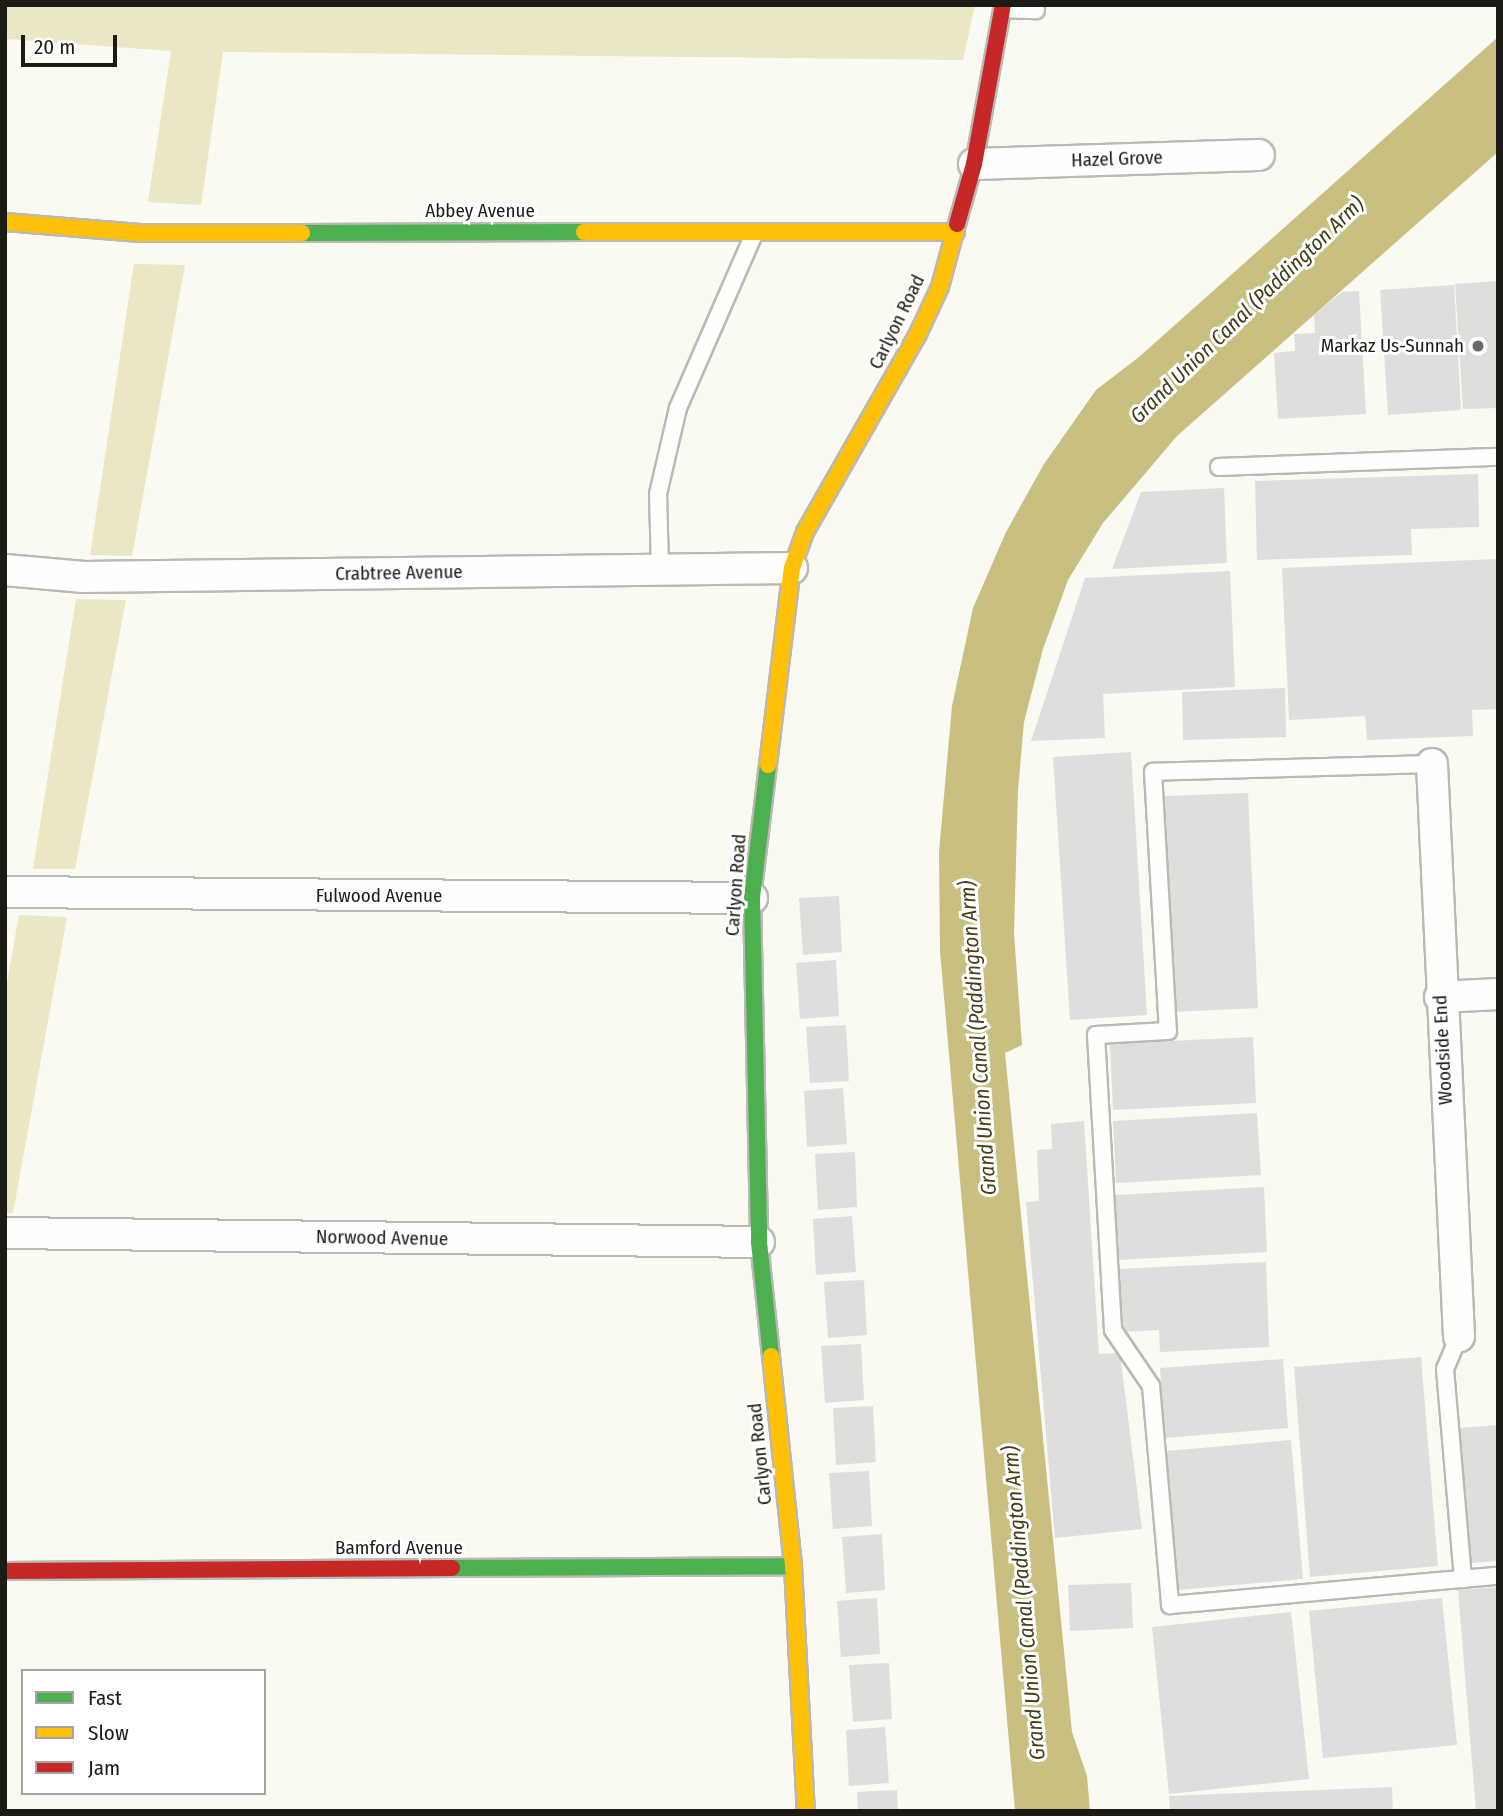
<!DOCTYPE html>
<style>
body{margin:0}
#map{position:relative;width:1503px;height:1816px;overflow:hidden;background:#faf9f2;font-family:"Fira Sans Condensed",sans-serif}
div>[style]{position:absolute}
[style*='--x']{left:calc(var(--x)*1px);top:calc(var(--y)*1px);width:calc(var(--w)*1px);rotate:calc(var(--a)*1deg)}
.green>*{inset:0;background:#ebe6c4}
.water>*{inset:0;background:#c8bf81}
.building>*{inset:0;background:#dededd}
.roads{filter:drop-shadow(2px 0 #bab9b4) drop-shadow(-2px 0 #bab9b4) drop-shadow(0 2px #bab9b4) drop-shadow(0 -2px #bab9b4)}
.lane>*{height:16px;margin:-8px;padding:0 8px;transform-origin:8px;border-radius:8px;background:#fefefd}
.street>*{height:30px;margin:-15px;padding:0 15px;transform-origin:15px;border-radius:15px;background:#fefefd}
.fast>*{height:16px;margin:-8px;padding:0 8px;transform-origin:8px;border-radius:8px;background:#4caf50}
.slow>*{height:16px;margin:-8px;padding:0 8px;transform-origin:8px;border-radius:8px;background:#ffc107}
.jam>*{height:16px;margin:-8px;padding:0 8px;transform-origin:8px;border-radius:8px;background:#c62828}
.dots>*{width:19px;height:19px;translate:-50% -50%;box-sizing:border-box;border:4px solid #fff;border-radius:50%}
span{translate:-50% -50%;white-space:nowrap;text-align:center;line-height:1.15;-webkit-text-stroke:6px #fff;paint-order:stroke}
.street-label{font-size:19px;color:#1c1b16}
.poi-label{font-size:19px;color:#1c1b16}
.right{translate:-100% -50%;text-align:right}
.water-label{font-size:21px;color:#433d19;font-style:italic}
.frame{position:absolute;inset:0;border:7px solid #1c1b16;pointer-events:none}
.legend{position:absolute;left:21px;top:1669px;width:245px;height:126px;box-sizing:border-box;background:#fff;border:2px solid #a4a4a2;margin:0;padding:9px 12px;list-style:none;font-size:21px;color:#1c1b16}
.legend li{display:flex;align-items:center;gap:14px;height:35px}
.legend b{width:35px;border:2px solid #a4a4a2}
.scale{position:absolute;left:21px;top:35px;width:96px;height:32px;box-sizing:border-box;border:4px solid #1c1b16;border-top:0;padding-left:9px;font-size:21px;line-height:24px;white-space:nowrap;color:#1c1b16;-webkit-text-stroke:5px #fff;paint-order:stroke}
</style>
<div id="map">
<div class="green">
<i style="clip-path:polygon(5px 5px,975px 5px,963px 60px,223px 52px,201px 205px,148px 202px,171px 51px,5px 39px)"></i>
<i style="clip-path:polygon(134px 264px,185px 265px,132px 556px,90px 555px)"></i>
<i style="clip-path:polygon(76px 599px,126px 600px,75px 869px,33px 869px)"></i>
<i style="clip-path:polygon(19px 915px,67px 917px,13px 1213px,5px 1213px,5px 994px)"></i>
</div>
<div class="water">
<i style="clip-path:polygon(1498px 37px,1498px 152px,1177px 436px,1103px 523px,1068px 580px,1043px 649px,1024px 722px,1018px 790px,1014px 933px,1022px 1045px,1005px 1053px,1072px 1732px,1087px 1776px,1090px 1811px,1015px 1811px,940px 951px,939px 852px,952px 706px,973px 608px,1006px 532px,1044px 464px,1096px 390px,1139px 357px)"></i>
</div>
<div class="building">
<i style="clip-path:polygon(1498px 281px,1498px 408px,1463px 409px,1455px 284px)"></i>
<i style="clip-path:polygon(1454px 285px,1461px 410px,1388px 415px,1380px 290px)"></i>
<i style="clip-path:polygon(1359px 291px,1366px 414px,1278px 419px,1274px 353px,1295px 351px,1294px 334px,1315px 333px,1314px 315px,1342px 292px)"></i>
<i style="clip-path:polygon(1478px 474px,1479px 527px,1411px 529px,1412px 555px,1257px 560px,1255px 481px)"></i>
<i style="clip-path:polygon(1224px 488px,1227px 563px,1112px 569px,1141px 492px)"></i>
<i style="clip-path:polygon(1498px 559px,1498px 709px,1472px 710px,1473px 736px,1367px 740px,1365px 716px,1289px 720px,1282px 568px)"></i>
<i style="clip-path:polygon(1230px 571px,1235px 687px,1103px 694px,1105px 738px,1031px 741px,1085px 578px)"></i>
<i style="clip-path:polygon(1285px 688px,1286px 737px,1183px 740px,1182px 692px)"></i>
<i style="clip-path:polygon(1131px 752px,1147px 1015px,1070px 1020px,1053px 757px)"></i>
<i style="clip-path:polygon(1248px 793px,1258px 1008px,1174px 1012px,1164px 796px)"></i>
<i style="clip-path:polygon(839px 896px,842px 952px,803px 955px,799px 898px)"></i>
<i style="clip-path:polygon(836px 960px,839px 1016px,800px 1019px,796px 963px)"></i>
<i style="clip-path:polygon(846px 1025px,849px 1081px,810px 1083px,806px 1027px)"></i>
<i style="clip-path:polygon(1253px 1037px,1256px 1103px,1113px 1110px,1110px 1044px)"></i>
<i style="clip-path:polygon(843px 1088px,847px 1144px,807px 1147px,804px 1091px)"></i>
<i style="clip-path:polygon(1257px 1113px,1261px 1175px,1116px 1183px,1113px 1121px)"></i>
<i style="clip-path:polygon(1084px 1121px,1099px 1354px,1120px 1353px,1142px 1529px,1055px 1538px,1026px 1202px,1039px 1201px,1037px 1150px,1052px 1149px,1051px 1124px)"></i>
<i style="clip-path:polygon(855px 1152px,857px 1207px,818px 1210px,815px 1154px)"></i>
<i style="clip-path:polygon(1264px 1187px,1267px 1252px,1118px 1260px,1115px 1195px)"></i>
<i style="clip-path:polygon(852px 1216px,856px 1272px,816px 1275px,813px 1219px)"></i>
<i style="clip-path:polygon(1266px 1262px,1269px 1347px,1160px 1352px,1159px 1330px,1120px 1332px,1117px 1269px)"></i>
<i style="clip-path:polygon(864px 1280px,867px 1335px,828px 1338px,824px 1282px)"></i>
<i style="clip-path:polygon(861px 1344px,864px 1400px,825px 1403px,821px 1346px)"></i>
<i style="clip-path:polygon(1421px 1357px,1438px 1566px,1310px 1577px,1294px 1367px)"></i>
<i style="clip-path:polygon(1283px 1359px,1288px 1428px,1165px 1438px,1160px 1368px)"></i>
<i style="clip-path:polygon(873px 1406px,876px 1462px,836px 1465px,833px 1408px)"></i>
<i style="clip-path:polygon(1498px 1425px,1498px 1561px,1471px 1563px,1460px 1428px)"></i>
<i style="clip-path:polygon(1291px 1440px,1303px 1579px,1178px 1590px,1166px 1451px)"></i>
<i style="clip-path:polygon(869px 1471px,872px 1526px,833px 1529px,829px 1473px)"></i>
<i style="clip-path:polygon(882px 1534px,885px 1590px,846px 1593px,842px 1537px)"></i>
<i style="clip-path:polygon(1131px 1583px,1133px 1628px,1070px 1631px,1068px 1585px)"></i>
<i style="clip-path:polygon(1498px 1587px,1498px 1811px,1476px 1811px,1458px 1590px)"></i>
<i style="clip-path:polygon(877px 1598px,880px 1654px,841px 1657px,837px 1601px)"></i>
<i style="clip-path:polygon(1442px 1598px,1457px 1745px,1323px 1758px,1309px 1611px)"></i>
<i style="clip-path:polygon(1291px 1612px,1309px 1779px,1169px 1794px,1152px 1627px)"></i>
<i style="clip-path:polygon(889px 1663px,892px 1719px,853px 1722px,849px 1665px)"></i>
<i style="clip-path:polygon(885px 1727px,889px 1783px,849px 1786px,846px 1730px)"></i>
<i style="clip-path:polygon(1392px 1787px,1393px 1811px,1170px 1811px,1169px 1796px)"></i>
<i style="clip-path:polygon(897px 1790px,898px 1811px,858px 1811px,857px 1792px)"></i>
</div>
<div class="roads">
<div class="lane">
<i style="--x:1002;--y:9;--w:34;--a:2"></i>
<i style="--x:1219;--y:467;--w:279;--a:-2.1"></i>
<i style="--x:660;--y:569;--w:75;--a:-91.5"></i>
<i style="--x:658;--y:494;--w:88;--a:-76.9"></i>
<i style="--x:678;--y:408;--w:190;--a:-66.4"></i>
<i style="--x:1432;--y:764;--w:279;--a:178.4"></i>
<i style="--x:1153;--y:772;--w:259;--a:86.7"></i>
<i style="--x:1168;--y:1031;--w:72;--a:176.8"></i>
<i style="--x:1096;--y:1035;--w:295;--a:86.7"></i>
<i style="--x:1113;--y:1330;--w:68;--a:55.8"></i>
<i style="--x:1151;--y:1386;--w:220;--a:85"></i>
<i style="--x:1170;--y:1605;--w:329;--a:-5.1"></i>
<i style="--x:1459;--y:1336;--w:36;--a:113"></i>
<i style="--x:1445;--y:1369;--w:211;--a:85.1"></i>
</div>
<div class="street">
<i style="--x:974;--y:164;--w:285;--a:-1.8"></i>
<i style="--x:5;--y:570;--w:79;--a:5.1"></i>
<i style="--x:84;--y:577;--w:708;--a:-0.73"></i>
<i style="--x:1432;--y:764;--w:573;--a:87.3"></i>
<i style="--x:5;--y:892;--w:747;--a:0.46"></i>
<i style="--x:1440;--y:997;--w:58;--a:-3"></i>
<i style="--x:5;--y:1233;--w:754;--a:0.68"></i>
</div>
<div class="fast">
<i style="--x:302;--y:233;--w:282;--a:-0.2"></i>
<i style="--x:768;--y:765;--w:134;--a:96.9"></i>
<i style="--x:752;--y:898;--w:344;--a:88.8"></i>
<i style="--x:759;--y:1242;--w:115;--a:84"></i>
<i style="--x:452;--y:1568;--w:341;--a:-0.3"></i>
</div>
<div class="slow">
<i style="--x:5;--y:222;--w:135;--a:4.7"></i>
<i style="--x:140;--y:233;--w:162;--a:0"></i>
<i style="--x:584;--y:232;--w:372;--a:0"></i>
<i style="--x:768;--y:765;--w:198;--a:-83.1"></i>
<i style="--x:792;--y:568;--w:38;--a:-70"></i>
<i style="--x:805;--y:532;--w:226;--a:-60.3"></i>
<i style="--x:917;--y:336;--w:54;--a:-64.9"></i>
<i style="--x:940;--y:287;--w:65;--a:-74.9"></i>
<i style="--x:771;--y:1356;--w:211;--a:84"></i>
<i style="--x:793;--y:1566;--w:245;--a:87"></i>
</div>
<div class="jam">
<i style="--x:957;--y:224;--w:62;--a:-74.2"></i>
<i style="--x:974;--y:164;--w:162;--a:-79.7"></i>
<i style="--x:5;--y:1571;--w:447;--a:-0.4"></i>
</div>
</div>
<div class="dots">
<i style="left:1478px;top:346px;background:#6a6963"></i>
</div>
<div class="street-label">
<span style="left:1117px;top:159px;rotate:-2deg">Hazel Grove</span>
<span style="left:480px;top:211px">Abbey Avenue</span>
<span style="left:897px;top:322px;rotate:-64deg">Carlyon Road</span>
<span style="left:399px;top:573px;rotate:-1deg">Crabtree Avenue</span>
<span style="left:736px;top:885px;rotate:-86deg">Carlyon Road</span>
<span style="left:379px;top:896px">Fulwood Avenue</span>
<span style="left:1443px;top:1050px;rotate:-93deg">Woodside End</span>
<span style="left:382px;top:1238px;rotate:1deg">Norwood Avenue</span>
<span style="left:760px;top:1454px;rotate:-96deg">Carlyon Road</span>
<span style="left:399px;top:1548px">Bamford Avenue</span>
</div>
<div class="poi-label">
<span class="right" style="left:1464px;top:346px">Markaz Us-Sunnah</span>
</div>
<div class="water-label">
<span style="left:1247px;top:310px;rotate:-44deg">Grand Union Canal (Paddington Arm)</span>
<span style="left:978px;top:1038px;rotate:-94deg">Grand Union Canal (Paddington Arm)</span>
<span style="left:1024px;top:1603px;rotate:-95deg">Grand Union Canal (Paddington Arm)</span>
</div>
<div class="frame"></div>
<ul class="legend">
<li><b style="height:9px;background:#4caf50"></b>Fast</li>
<li><b style="height:9px;background:#ffc107"></b>Slow</li>
<li><b style="height:9px;background:#c62828"></b>Jam</li>
</ul>
<div class="scale">20 m</div>
</div>
